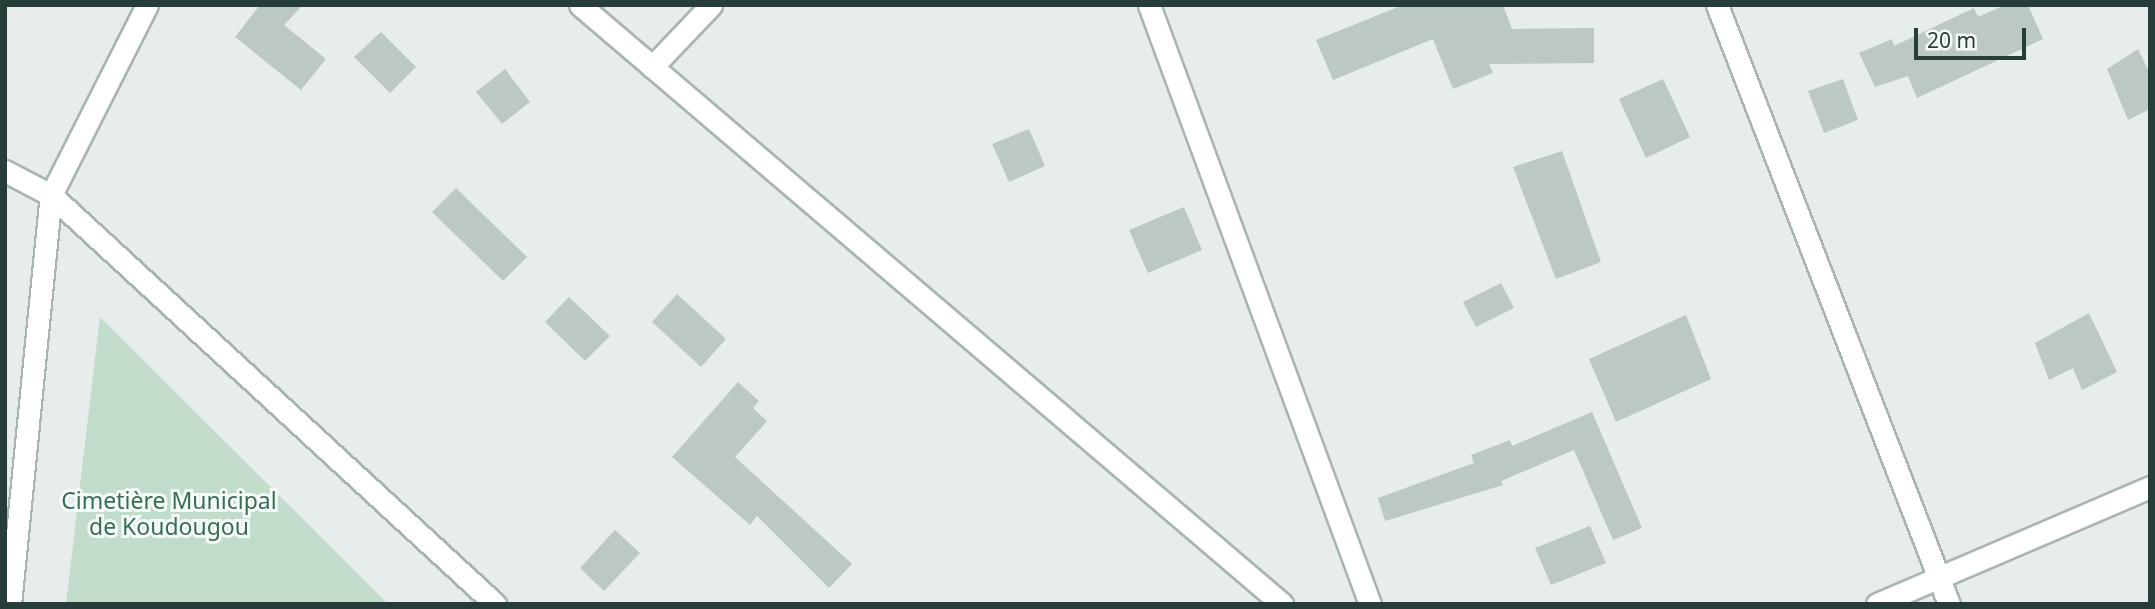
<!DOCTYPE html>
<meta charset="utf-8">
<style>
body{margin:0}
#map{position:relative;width:2155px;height:609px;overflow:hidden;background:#e6edea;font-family:"Noto Sans",sans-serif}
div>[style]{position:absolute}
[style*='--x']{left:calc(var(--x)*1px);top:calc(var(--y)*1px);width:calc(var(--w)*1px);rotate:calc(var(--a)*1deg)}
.green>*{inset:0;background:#c1dccb}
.building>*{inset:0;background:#bbc8c4}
.roads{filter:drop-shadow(2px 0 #a9b5b2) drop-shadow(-2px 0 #a9b5b2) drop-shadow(0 2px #a9b5b2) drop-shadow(0 -2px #a9b5b2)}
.street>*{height:21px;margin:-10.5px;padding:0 10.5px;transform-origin:10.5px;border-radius:10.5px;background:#fff}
.secondary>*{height:21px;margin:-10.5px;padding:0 10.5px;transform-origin:10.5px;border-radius:10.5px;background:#fff}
span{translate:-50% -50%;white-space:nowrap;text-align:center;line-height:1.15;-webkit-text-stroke:6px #f6faf8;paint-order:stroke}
.park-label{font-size:23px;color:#357052}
.frame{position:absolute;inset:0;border:7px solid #263d3a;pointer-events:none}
.scale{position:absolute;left:1914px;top:28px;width:112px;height:32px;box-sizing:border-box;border:4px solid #263d3a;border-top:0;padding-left:9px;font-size:21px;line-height:24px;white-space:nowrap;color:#263d3a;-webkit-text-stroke:5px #f6faf8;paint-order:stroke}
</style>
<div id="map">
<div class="green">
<i style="clip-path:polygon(100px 317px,388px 604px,66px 604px)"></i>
</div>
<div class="building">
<i style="clip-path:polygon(260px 5px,303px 5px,284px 25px,326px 59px,301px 90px,235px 37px)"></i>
<i style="clip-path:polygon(1403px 5px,1503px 5px,1512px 29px,1594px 28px,1594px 63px,1489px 64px,1493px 73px,1453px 89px,1433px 39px,1333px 80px,1316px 40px)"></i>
<i style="clip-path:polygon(2005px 5px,2028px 5px,2043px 39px,1917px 98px,1908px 76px,1875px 87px,1859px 53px,1892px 39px,1894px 46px,1974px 8px,1978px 17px)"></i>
<i style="clip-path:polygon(381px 32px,416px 67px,390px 93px,354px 57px)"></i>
<i style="clip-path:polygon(2138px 49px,2150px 74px,2150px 109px,2128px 120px,2107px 69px)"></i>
<i style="clip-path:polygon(505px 69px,530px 102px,502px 124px,476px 92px)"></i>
<i style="clip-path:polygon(1663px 79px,1690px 137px,1646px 158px,1619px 99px)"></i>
<i style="clip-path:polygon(1843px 79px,1858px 120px,1824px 133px,1808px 91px)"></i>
<i style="clip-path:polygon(1029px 129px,1045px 166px,1009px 182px,992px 144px)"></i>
<i style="clip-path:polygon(1562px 151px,1601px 262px,1556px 279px,1513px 167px)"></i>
<i style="clip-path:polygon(456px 188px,527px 257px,503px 281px,432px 212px)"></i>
<i style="clip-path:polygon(1184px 207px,1202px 250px,1148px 273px,1129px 230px)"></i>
<i style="clip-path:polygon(1501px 283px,1514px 308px,1476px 327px,1463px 302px)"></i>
<i style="clip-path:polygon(677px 294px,726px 339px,701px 367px,652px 322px)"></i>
<i style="clip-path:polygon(569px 297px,610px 336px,585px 361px,545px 322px)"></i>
<i style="clip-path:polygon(2089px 313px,2117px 372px,2082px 390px,2073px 368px,2049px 380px,2035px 343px)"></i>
<i style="clip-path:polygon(1686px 315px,1711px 379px,1616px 422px,1589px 359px)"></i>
<i style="clip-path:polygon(738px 382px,759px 401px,753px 408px,767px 421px,735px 457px,852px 564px,829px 588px,757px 516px,750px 525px,672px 457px)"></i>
<i style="clip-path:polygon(1592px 412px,1642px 528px,1613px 540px,1574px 450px,1501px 481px,1503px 485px,1385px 521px,1378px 498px,1474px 463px,1471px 455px,1510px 440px,1512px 446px)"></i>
<i style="clip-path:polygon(1590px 526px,1606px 563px,1551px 585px,1535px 548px)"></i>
<i style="clip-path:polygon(615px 530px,640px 553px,604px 591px,580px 568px)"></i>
</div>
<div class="roads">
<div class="street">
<i style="--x:580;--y:5;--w:923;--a:40.47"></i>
<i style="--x:1149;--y:5;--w:638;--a:69.75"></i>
<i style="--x:1717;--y:5;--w:642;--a:68.83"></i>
<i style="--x:652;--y:67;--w:86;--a:-46.4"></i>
<i style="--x:10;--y:604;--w:411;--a:-84.3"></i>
<i style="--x:51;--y:195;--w:213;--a:-63.2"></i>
<i style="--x:1877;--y:604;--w:297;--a:-23.2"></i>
</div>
<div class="secondary">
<i style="--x:5;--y:171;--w:52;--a:27.6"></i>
<i style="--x:51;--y:195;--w:604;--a:42.65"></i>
</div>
</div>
<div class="park-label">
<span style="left:169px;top:513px">Cimetière Municipal<br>de Koudougou</span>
</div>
<div class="frame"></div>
<div class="scale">20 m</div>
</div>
